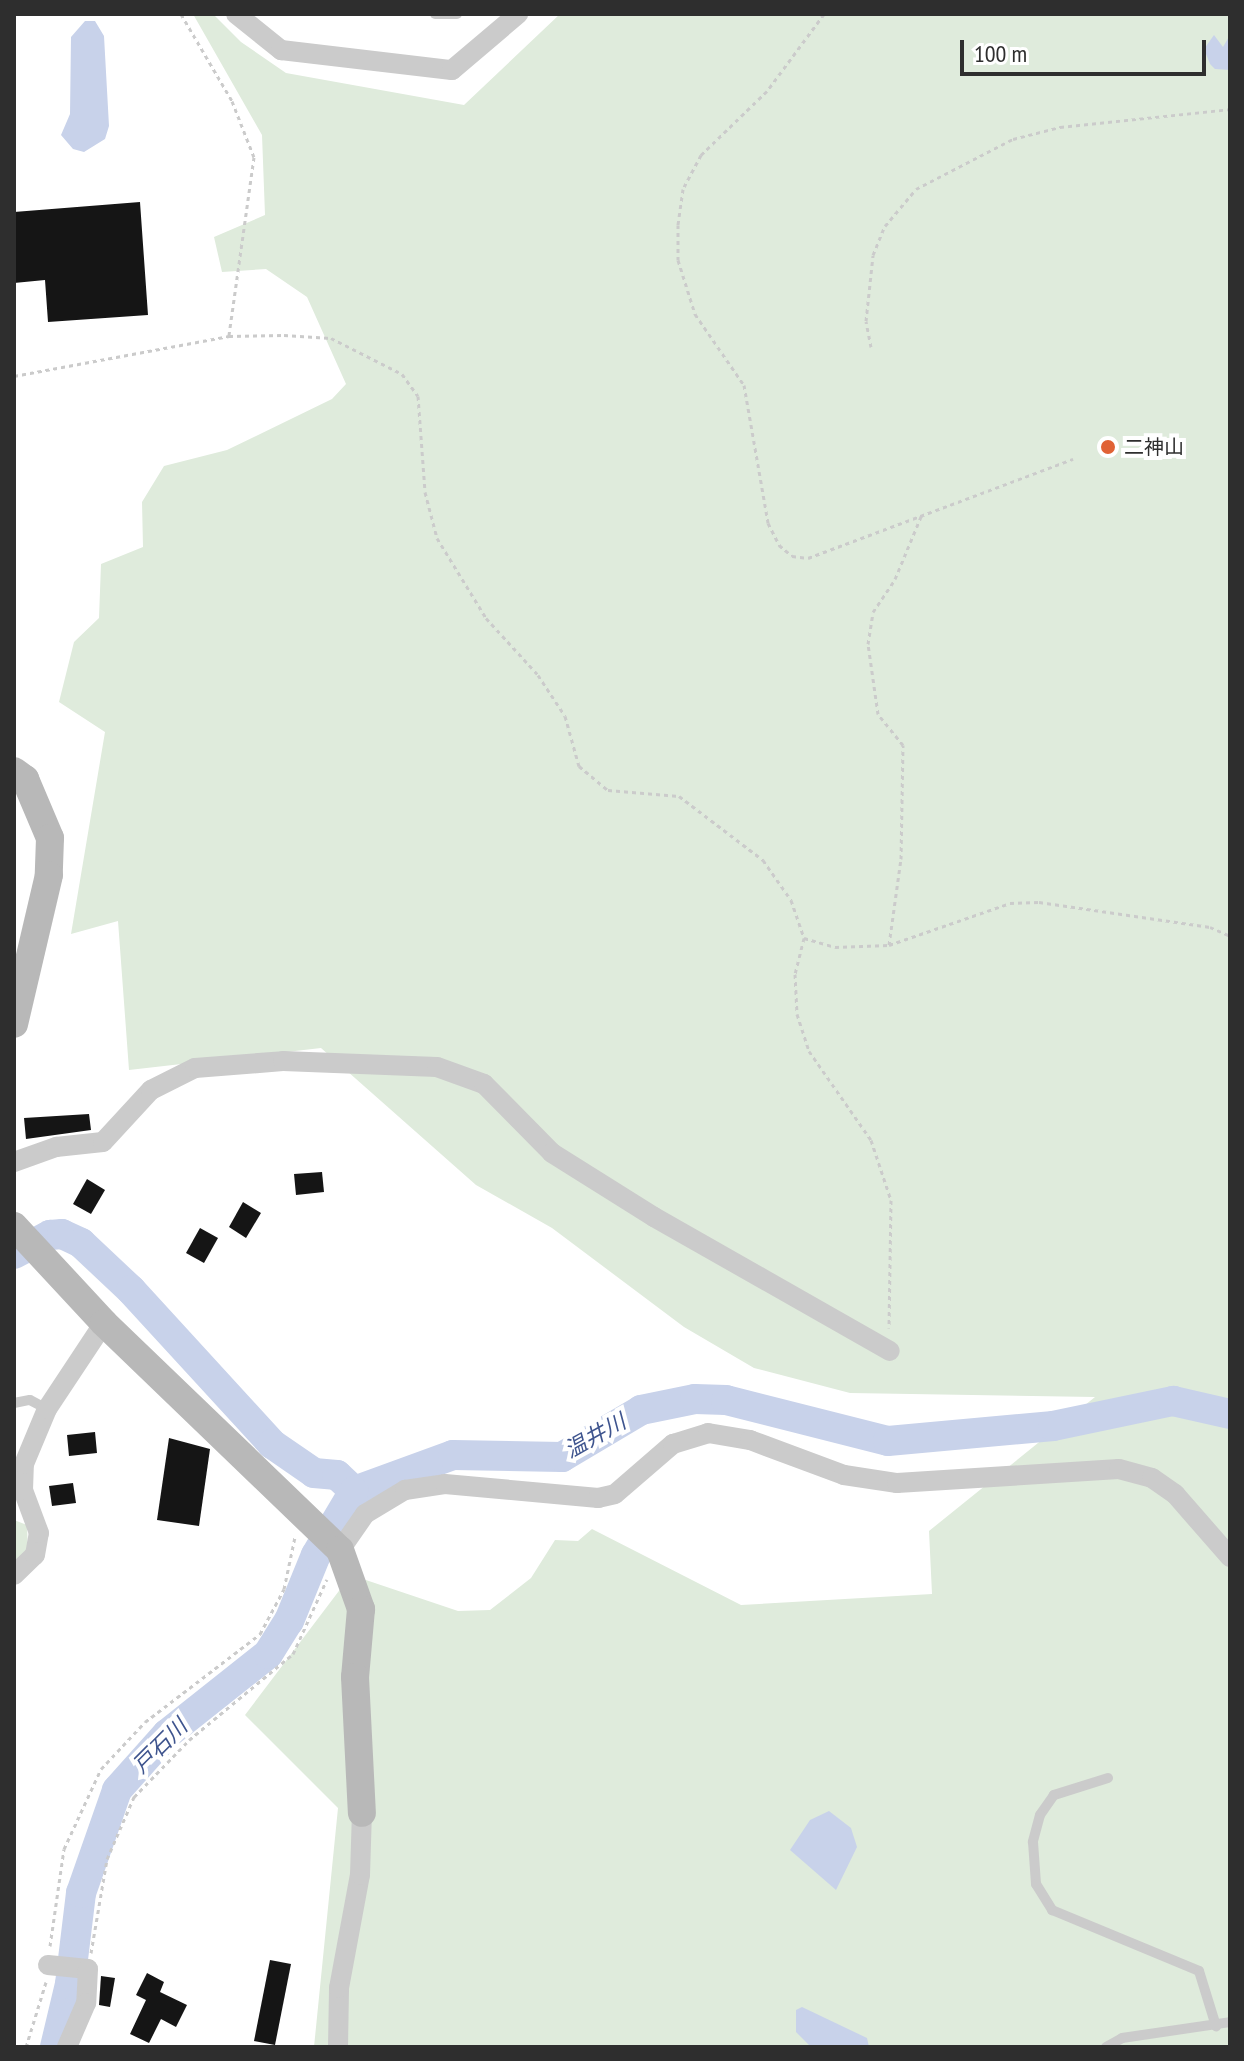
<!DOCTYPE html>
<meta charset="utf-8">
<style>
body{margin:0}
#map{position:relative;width:1244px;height:2061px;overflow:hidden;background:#fff;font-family:"PT Sans Narrow","Noto Sans JP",sans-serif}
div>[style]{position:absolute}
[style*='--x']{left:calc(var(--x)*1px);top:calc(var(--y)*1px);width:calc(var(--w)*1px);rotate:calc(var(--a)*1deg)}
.green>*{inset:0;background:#dfebdc}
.water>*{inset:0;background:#c8d2ea}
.river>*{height:30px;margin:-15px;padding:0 15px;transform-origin:15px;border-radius:15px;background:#c8d2ea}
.building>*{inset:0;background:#151515}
.path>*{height:3px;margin-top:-1.5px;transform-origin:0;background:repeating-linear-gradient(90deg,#cbcbcb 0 4px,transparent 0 8px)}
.lane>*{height:10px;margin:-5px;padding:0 5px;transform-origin:5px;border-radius:5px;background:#cbcbcb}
.street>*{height:20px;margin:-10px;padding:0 10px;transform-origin:10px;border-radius:10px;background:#cbcbcb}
.secondary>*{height:28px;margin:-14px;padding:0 14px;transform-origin:14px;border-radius:14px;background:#b8b8b8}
.dots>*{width:22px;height:22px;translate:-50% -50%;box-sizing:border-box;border:4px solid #fff;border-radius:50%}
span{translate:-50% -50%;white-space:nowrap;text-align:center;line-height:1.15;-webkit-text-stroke:8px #fff;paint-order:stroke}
.poi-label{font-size:20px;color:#2e2e2e}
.left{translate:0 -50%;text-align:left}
.water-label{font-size:22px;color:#3e548e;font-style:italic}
.frame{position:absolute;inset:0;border:16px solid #2e2e2e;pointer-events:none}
.scale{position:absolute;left:960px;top:40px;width:246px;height:36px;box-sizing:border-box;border:4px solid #2e2e2e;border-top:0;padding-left:10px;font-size:24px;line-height:28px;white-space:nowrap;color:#2e2e2e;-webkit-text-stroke:6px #fff;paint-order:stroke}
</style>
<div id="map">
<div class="green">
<i style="clip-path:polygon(193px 14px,213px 14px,241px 42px,286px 73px,464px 105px,560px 14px,1230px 14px,1230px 2047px,314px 2047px,338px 1808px,245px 1715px,351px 1575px,458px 1611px,490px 1610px,531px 1578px,555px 1540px,578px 1541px,592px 1529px,741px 1605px,932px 1594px,929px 1531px,1095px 1397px,850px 1393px,754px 1368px,684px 1327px,552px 1228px,476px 1185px,321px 1048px,129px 1070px,118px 921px,71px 934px,105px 732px,59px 702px,74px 642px,99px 618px,101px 564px,143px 547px,142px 502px,164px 466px,227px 450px,332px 399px,346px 384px,307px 297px,266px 269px,222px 272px,214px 237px,265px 215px,262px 135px)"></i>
<i style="clip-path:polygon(14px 1520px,27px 1525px,28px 1554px,14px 1567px)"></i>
</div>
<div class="water">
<i style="clip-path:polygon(85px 21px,95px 21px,104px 36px,109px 126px,105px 139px,84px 152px,73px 149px,61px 135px,70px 114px,71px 37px)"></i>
<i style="clip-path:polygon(1214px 35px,1223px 47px,1230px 35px,1230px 70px,1215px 69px,1210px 64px,1204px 49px)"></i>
<i style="clip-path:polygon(829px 1811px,851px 1828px,857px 1847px,836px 1890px,790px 1850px,810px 1820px)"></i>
<i style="clip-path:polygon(802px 2007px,867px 2038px,869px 2047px,811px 2047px,796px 2032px,796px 2010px)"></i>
</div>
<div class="river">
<i style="--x:14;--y:1254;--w:41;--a:-27.8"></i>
<i style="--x:50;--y:1235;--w:12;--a:-5"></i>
<i style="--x:62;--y:1234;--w:21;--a:25"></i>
<i style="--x:81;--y:1243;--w:69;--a:43.2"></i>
<i style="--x:131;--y:1290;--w:209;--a:47.5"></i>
<i style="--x:272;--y:1444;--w:51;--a:34.6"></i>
<i style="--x:314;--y:1473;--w:23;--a:5"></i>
<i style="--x:337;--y:1475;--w:23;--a:43"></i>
<i style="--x:354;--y:1491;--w:105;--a:-20"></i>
<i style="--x:453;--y:1455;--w:109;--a:1.1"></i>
<i style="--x:562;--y:1457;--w:92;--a:-30.7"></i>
<i style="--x:641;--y:1410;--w:55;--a:-11.5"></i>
<i style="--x:695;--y:1399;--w:31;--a:2"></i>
<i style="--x:726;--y:1400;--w:167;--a:14.2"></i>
<i style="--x:888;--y:1441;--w:166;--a:-5.2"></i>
<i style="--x:1053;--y:1426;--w:123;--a:-11.8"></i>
<i style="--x:1173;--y:1401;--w:58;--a:12.8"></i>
<i style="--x:55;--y:2047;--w:65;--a:-76.6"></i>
<i style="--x:70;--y:1984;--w:92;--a:-83.1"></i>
<i style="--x:81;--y:1893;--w:109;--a:-70.7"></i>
<i style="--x:117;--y:1790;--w:75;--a:-48.2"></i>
<i style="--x:167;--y:1734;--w:129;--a:-38.4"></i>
<i style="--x:268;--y:1654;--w:39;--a:-58"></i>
<i style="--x:289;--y:1621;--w:71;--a:-67.8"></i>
<i style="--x:316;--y:1555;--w:74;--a:-59.3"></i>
</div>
<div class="building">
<i style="clip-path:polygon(140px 202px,148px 315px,48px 322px,45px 280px,14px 283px,14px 212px)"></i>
<i style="clip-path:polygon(89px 1114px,91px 1130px,26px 1139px,24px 1118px)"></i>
<i style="clip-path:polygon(322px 1172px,324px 1192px,296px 1195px,294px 1174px)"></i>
<i style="clip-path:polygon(87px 1179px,105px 1190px,91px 1214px,73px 1204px)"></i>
<i style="clip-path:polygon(243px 1202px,261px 1213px,246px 1238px,229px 1227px)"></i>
<i style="clip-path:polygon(200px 1228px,218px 1238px,204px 1263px,186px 1253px)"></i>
<i style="clip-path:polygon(95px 1432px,97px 1453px,69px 1456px,67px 1435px)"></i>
<i style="clip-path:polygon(169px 1438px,210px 1449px,199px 1526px,157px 1520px)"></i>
<i style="clip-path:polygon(73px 1483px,76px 1503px,52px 1506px,49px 1486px)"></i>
<i style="clip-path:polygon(270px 1960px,291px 1964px,275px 2045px,254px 2041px)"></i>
<i style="clip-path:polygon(147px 1973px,164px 1982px,160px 1992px,187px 2005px,176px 2027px,161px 2019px,149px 2043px,130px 2034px,146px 2000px,136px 1995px)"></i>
<i style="clip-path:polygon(101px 1976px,115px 1978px,110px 2007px,99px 2005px)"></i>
</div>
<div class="path">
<i style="--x:181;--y:14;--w:101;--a:59.6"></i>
<i style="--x:232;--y:101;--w:60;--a:68.6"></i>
<i style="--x:254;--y:157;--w:181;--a:98"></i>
<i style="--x:824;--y:14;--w:96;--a:126.5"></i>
<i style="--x:767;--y:91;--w:92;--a:135.9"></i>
<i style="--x:701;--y:155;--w:38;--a:118"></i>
<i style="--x:683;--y:189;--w:36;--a:98"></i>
<i style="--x:678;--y:225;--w:35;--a:90"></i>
<i style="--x:678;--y:260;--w:57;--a:72.5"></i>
<i style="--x:695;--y:314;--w:86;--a:55.4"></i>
<i style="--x:744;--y:385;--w:140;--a:80.1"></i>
<i style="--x:768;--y:523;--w:25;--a:63"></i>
<i style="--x:779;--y:545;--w:17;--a:40"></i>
<i style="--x:792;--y:556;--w:16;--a:7"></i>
<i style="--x:808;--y:558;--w:283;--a:-20.5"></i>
<i style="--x:871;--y:347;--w:26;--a:-101"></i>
<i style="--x:866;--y:321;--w:66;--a:-83.9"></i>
<i style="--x:873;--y:255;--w:31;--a:-68"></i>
<i style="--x:885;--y:226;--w:48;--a:-50"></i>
<i style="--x:916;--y:189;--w:109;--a:-27.3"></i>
<i style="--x:1013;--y:139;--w:49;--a:-14.3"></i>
<i style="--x:1060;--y:127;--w:171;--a:-6"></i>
<i style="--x:14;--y:376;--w:219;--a:-10.5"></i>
<i style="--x:229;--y:336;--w:55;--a:-1"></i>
<i style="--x:284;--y:335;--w:47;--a:3.7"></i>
<i style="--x:331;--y:338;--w:80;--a:26.9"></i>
<i style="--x:402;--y:374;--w:27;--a:54"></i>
<i style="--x:418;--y:396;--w:96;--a:85.8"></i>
<i style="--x:425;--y:492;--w:48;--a:75.4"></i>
<i style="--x:437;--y:538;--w:94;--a:58.5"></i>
<i style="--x:486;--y:618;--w:77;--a:47.6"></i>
<i style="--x:538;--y:675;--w:49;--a:56.6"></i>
<i style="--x:565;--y:716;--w:52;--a:74.4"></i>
<i style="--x:579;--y:766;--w:38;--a:40"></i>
<i style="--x:608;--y:790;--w:71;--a:4.8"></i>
<i style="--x:679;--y:796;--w:106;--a:37.3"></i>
<i style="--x:763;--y:860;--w:49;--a:55"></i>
<i style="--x:791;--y:900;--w:40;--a:71.1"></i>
<i style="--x:804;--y:938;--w:37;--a:104"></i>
<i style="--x:795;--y:974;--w:40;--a:87.1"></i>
<i style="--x:797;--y:1014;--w:39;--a:72"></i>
<i style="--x:809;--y:1051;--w:108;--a:55.1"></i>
<i style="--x:871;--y:1140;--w:63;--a:71.6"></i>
<i style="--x:891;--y:1200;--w:128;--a:90.9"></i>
<i style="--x:804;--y:938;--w:32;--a:16"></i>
<i style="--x:835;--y:947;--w:54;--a:-2.1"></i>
<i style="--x:889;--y:945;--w:128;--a:-19.1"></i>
<i style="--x:1010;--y:903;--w:29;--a:-2"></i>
<i style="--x:1039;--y:902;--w:173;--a:8.3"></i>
<i style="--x:1210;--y:927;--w:22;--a:24"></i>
<i style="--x:889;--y:945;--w:87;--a:-82.1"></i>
<i style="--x:901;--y:859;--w:114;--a:-89"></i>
<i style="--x:903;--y:745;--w:40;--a:-129"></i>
<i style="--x:878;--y:714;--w:71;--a:-98.1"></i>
<i style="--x:868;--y:644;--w:32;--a:-81"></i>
<i style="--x:873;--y:612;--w:40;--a:-56"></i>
<i style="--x:895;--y:579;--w:70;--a:-67.4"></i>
<i style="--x:50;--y:1946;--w:98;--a:-81.8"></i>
<i style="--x:64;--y:1849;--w:88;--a:-65.2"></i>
<i style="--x:101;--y:1769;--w:64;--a:-46.9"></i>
<i style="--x:145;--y:1722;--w:145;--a:-37.4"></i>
<i style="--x:260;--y:1634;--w:51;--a:-61.9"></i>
<i style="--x:284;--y:1589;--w:53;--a:-78.1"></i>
<i style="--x:91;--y:1953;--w:95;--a:-80.3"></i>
<i style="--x:107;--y:1859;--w:68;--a:-66.5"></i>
<i style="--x:134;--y:1797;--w:79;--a:-46"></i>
<i style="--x:189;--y:1740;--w:135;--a:-39.6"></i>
<i style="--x:293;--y:1654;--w:82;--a:-65.6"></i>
<i style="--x:26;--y:2047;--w:68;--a:-72.9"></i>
</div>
<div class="lane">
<i style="--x:435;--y:14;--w:22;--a:0"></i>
<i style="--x:14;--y:1403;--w:16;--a:-11"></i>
<i style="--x:30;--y:1400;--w:19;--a:28"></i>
<i style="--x:1108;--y:1778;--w:57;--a:162.5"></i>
<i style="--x:1054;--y:1795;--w:24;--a:125"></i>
<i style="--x:1040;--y:1815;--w:28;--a:105"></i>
<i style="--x:1033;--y:1842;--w:42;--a:85.9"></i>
<i style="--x:1036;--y:1884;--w:31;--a:58"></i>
<i style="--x:1052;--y:1910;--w:159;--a:22.5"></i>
<i style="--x:1199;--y:1971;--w:58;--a:72.8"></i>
<i style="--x:1106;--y:2047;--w:18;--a:-29"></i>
<i style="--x:1122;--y:2038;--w:109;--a:-8.4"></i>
</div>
<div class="street">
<i style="--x:236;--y:14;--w:58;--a:38.7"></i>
<i style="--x:281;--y:50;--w:172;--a:6.7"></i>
<i style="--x:452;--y:70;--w:87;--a:-40.3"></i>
<i style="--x:14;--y:1162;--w:45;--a:-19.7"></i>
<i style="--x:56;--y:1147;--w:47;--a:-6.1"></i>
<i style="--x:103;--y:1142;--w:71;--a:-47.3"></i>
<i style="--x:151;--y:1090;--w:49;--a:-26.6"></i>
<i style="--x:195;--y:1068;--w:88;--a:-4.5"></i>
<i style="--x:283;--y:1061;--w:154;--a:2.2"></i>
<i style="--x:437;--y:1067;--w:50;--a:19.9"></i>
<i style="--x:484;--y:1084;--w:97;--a:45.4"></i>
<i style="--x:552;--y:1153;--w:120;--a:32.1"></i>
<i style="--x:654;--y:1217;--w:271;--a:29.6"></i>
<i style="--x:340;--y:1550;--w:44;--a:-55.2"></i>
<i style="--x:365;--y:1514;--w:47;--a:-31"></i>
<i style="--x:405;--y:1490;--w:40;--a:-8.5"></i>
<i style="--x:445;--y:1484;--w:154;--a:5.2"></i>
<i style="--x:598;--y:1498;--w:17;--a:-13"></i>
<i style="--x:615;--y:1494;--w:77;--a:-40.8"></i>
<i style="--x:673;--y:1444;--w:37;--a:-17"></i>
<i style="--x:708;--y:1433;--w:43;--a:9.5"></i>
<i style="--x:750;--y:1440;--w:100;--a:20.4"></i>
<i style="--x:844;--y:1475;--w:54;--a:8.6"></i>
<i style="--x:897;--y:1483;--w:222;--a:-3.6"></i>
<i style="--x:1119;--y:1469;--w:34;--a:15"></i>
<i style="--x:1152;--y:1478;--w:28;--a:35"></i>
<i style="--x:1175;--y:1494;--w:84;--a:48.9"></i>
<i style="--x:14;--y:1575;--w:29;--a:-44"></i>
<i style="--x:35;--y:1555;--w:22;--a:-80"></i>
<i style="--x:39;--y:1533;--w:46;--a:-110.4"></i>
<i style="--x:23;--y:1490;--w:26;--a:-88"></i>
<i style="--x:24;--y:1464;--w:60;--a:-67.3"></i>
<i style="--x:47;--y:1409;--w:103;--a:-56.5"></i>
<i style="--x:48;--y:1965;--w:40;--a:5.7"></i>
<i style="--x:88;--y:1969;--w:34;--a:93"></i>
<i style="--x:86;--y:2003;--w:48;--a:113.4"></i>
<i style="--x:338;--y:2047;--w:59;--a:-89"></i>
<i style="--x:339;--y:1988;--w:115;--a:-79.5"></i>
<i style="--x:360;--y:1875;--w:62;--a:-88.2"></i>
</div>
<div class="secondary">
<i style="--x:14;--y:771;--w:14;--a:36"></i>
<i style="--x:25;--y:779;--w:64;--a:67"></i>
<i style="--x:50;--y:838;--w:37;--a:92"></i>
<i style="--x:49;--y:875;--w:153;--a:103.2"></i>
<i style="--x:14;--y:1226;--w:132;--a:47.1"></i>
<i style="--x:104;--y:1323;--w:327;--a:43.9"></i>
<i style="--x:340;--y:1550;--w:63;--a:70.4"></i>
<i style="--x:361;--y:1609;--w:68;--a:95"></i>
<i style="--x:355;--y:1677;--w:136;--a:87.1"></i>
</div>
<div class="dots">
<i style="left:1108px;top:447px;background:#e06235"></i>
</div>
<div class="poi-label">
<span class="left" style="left:1124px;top:447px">二神山</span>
</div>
<div class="water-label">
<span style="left:595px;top:1436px;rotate:-29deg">温井川</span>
<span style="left:160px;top:1746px;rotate:-45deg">戸石川</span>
</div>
<div class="frame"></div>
<div class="scale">100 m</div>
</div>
